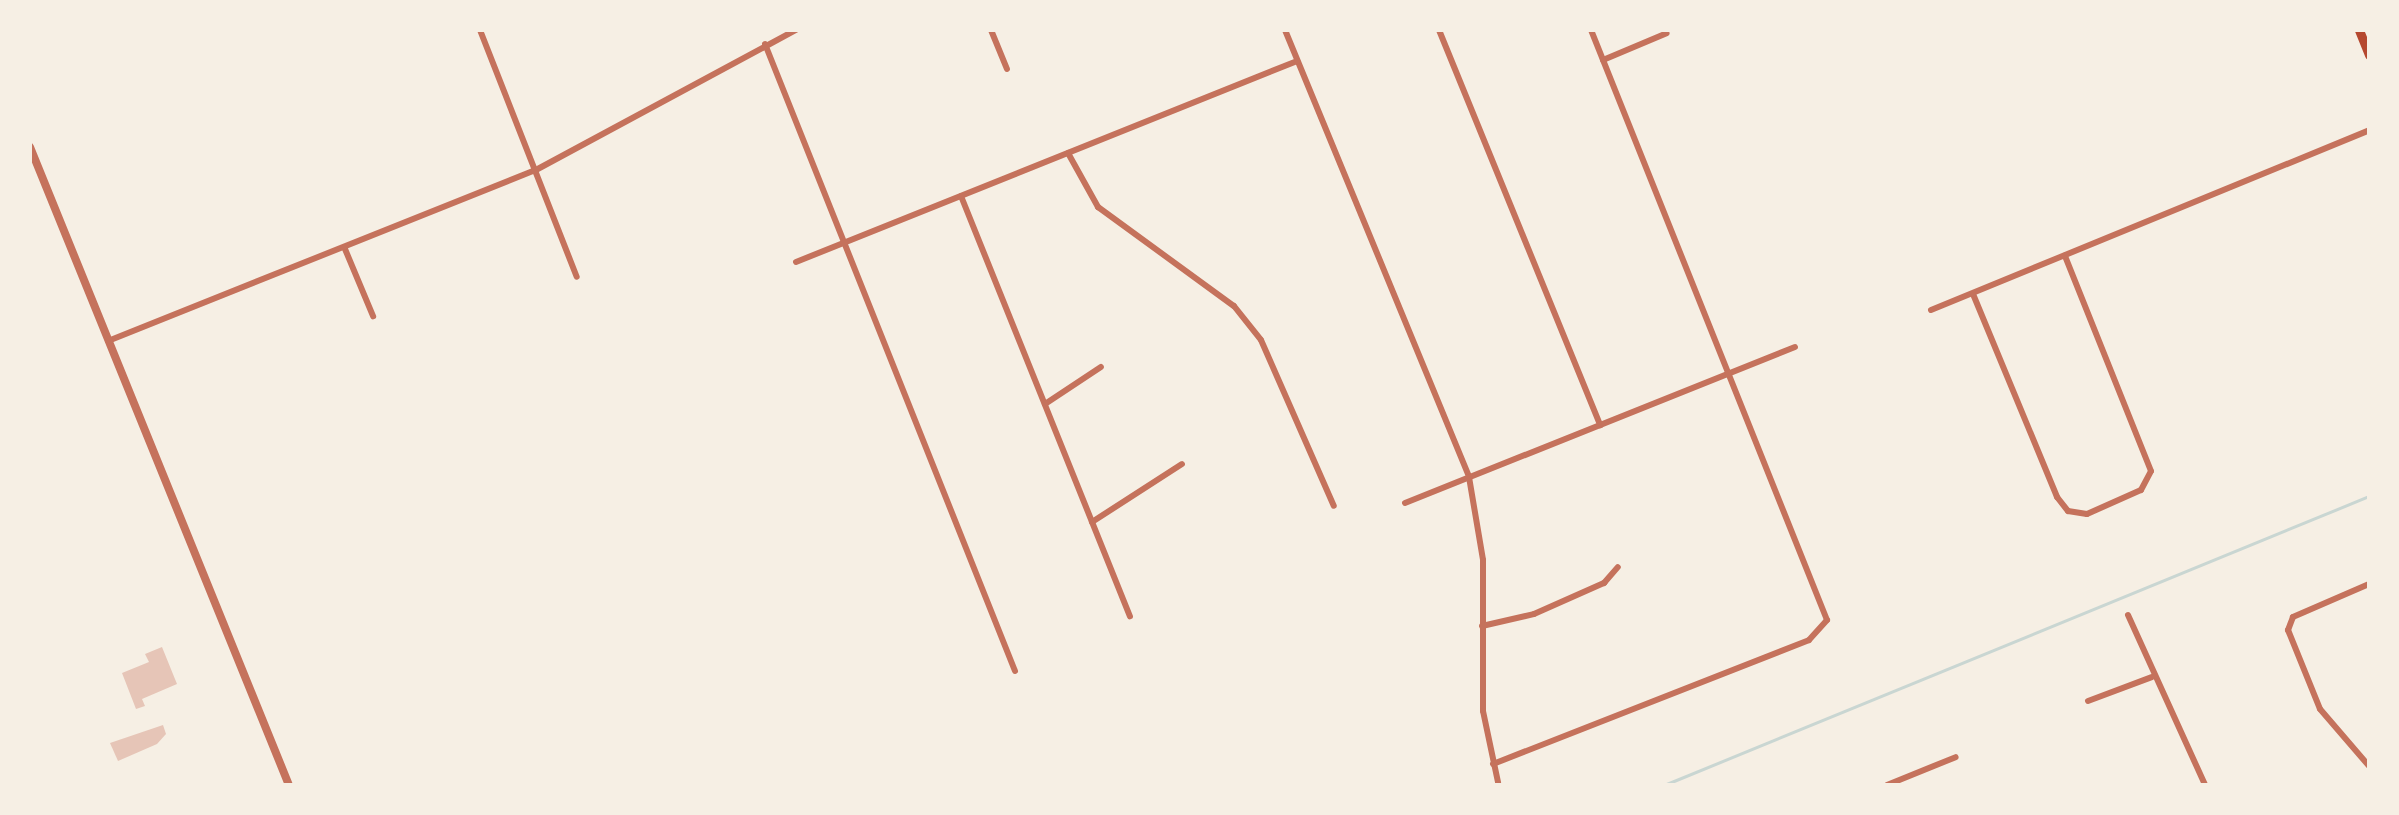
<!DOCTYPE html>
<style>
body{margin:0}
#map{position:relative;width:2399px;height:815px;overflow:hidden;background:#f6efe4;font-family:Jost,sans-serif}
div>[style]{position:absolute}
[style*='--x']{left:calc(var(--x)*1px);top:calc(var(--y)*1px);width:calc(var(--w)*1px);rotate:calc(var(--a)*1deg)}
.stream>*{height:3px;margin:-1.5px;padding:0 1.5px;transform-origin:1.5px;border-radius:1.5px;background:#c9d6d2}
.building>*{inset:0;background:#e6c5b7}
.minor>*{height:6px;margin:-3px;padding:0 3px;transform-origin:3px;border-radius:3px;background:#c5725c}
.tertiary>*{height:8px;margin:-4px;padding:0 4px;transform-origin:4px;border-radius:4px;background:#c5725c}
.secondary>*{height:9px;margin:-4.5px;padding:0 4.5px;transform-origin:4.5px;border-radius:4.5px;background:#b5482f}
span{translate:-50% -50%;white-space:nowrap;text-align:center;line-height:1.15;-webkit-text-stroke:8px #f6efe4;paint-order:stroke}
.frame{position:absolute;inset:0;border:32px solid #f6efe4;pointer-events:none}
</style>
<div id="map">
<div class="stream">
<i style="--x:1664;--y:785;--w:762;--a:-22.29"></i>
</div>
<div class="building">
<i style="clip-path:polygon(162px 647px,177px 684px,142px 699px,145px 706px,136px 709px,122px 673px,149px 662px,145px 654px)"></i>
<i style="clip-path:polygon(163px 725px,166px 734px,157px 744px,118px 761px,110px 743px)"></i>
</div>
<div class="minor">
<i style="--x:480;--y:30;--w:265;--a:68.6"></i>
<i style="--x:991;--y:30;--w:42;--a:67.7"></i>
<i style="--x:1285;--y:30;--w:483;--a:67.6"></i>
<i style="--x:1469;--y:477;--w:84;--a:80.4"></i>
<i style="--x:1483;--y:560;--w:151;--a:90"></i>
<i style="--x:1483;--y:711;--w:73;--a:78.1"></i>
<i style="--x:1439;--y:30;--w:427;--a:67.8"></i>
<i style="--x:765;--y:44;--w:675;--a:68.26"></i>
<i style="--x:1603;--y:60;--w:69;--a:-22.9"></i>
<i style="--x:1068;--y:153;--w:62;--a:60.9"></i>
<i style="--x:1098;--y:207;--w:168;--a:36.1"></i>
<i style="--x:1234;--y:306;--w:43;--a:51.5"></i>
<i style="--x:1261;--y:340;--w:181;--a:66.3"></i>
<i style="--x:961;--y:196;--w:453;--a:68.1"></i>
<i style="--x:345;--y:249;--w:73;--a:67.3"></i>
<i style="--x:796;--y:262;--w:540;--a:-21.86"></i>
<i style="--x:1973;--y:294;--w:220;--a:67.5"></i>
<i style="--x:2057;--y:497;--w:18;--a:52"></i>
<i style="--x:2068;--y:511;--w:19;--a:9"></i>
<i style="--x:2087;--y:514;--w:59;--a:-24"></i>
<i style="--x:2141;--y:490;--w:21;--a:-62"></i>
<i style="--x:2151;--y:471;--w:232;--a:-111.8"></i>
<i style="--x:1931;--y:310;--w:474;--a:-22.3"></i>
<i style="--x:108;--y:341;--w:459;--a:-21.8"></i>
<i style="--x:534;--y:171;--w:298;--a:-28.3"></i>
<i style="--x:1045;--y:404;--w:67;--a:-33.5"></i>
<i style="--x:1405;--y:503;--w:420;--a:-21.8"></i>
<i style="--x:1092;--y:522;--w:107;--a:-32.8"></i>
<i style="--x:2369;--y:584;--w:83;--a:156.5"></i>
<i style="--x:2293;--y:617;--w:14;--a:111"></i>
<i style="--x:2288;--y:630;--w:85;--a:67.9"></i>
<i style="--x:2320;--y:709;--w:75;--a:49.3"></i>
<i style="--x:2128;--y:615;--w:187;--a:65.6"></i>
<i style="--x:1482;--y:626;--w:53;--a:-13"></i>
<i style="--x:1534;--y:614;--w:77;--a:-23.9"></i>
<i style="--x:1604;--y:583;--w:21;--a:-49"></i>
<i style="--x:2088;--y:701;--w:68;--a:-20.6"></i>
<i style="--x:1493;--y:764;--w:339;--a:-21.4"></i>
<i style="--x:1809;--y:640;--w:27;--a:-48"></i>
<i style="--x:1827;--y:620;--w:635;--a:-111.8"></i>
<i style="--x:1887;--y:785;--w:74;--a:-22.1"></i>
</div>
<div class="tertiary">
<i style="--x:30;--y:147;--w:689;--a:67.91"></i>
</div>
<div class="secondary">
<i style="--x:2359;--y:30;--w:27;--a:68"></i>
</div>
<div class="frame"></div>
</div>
